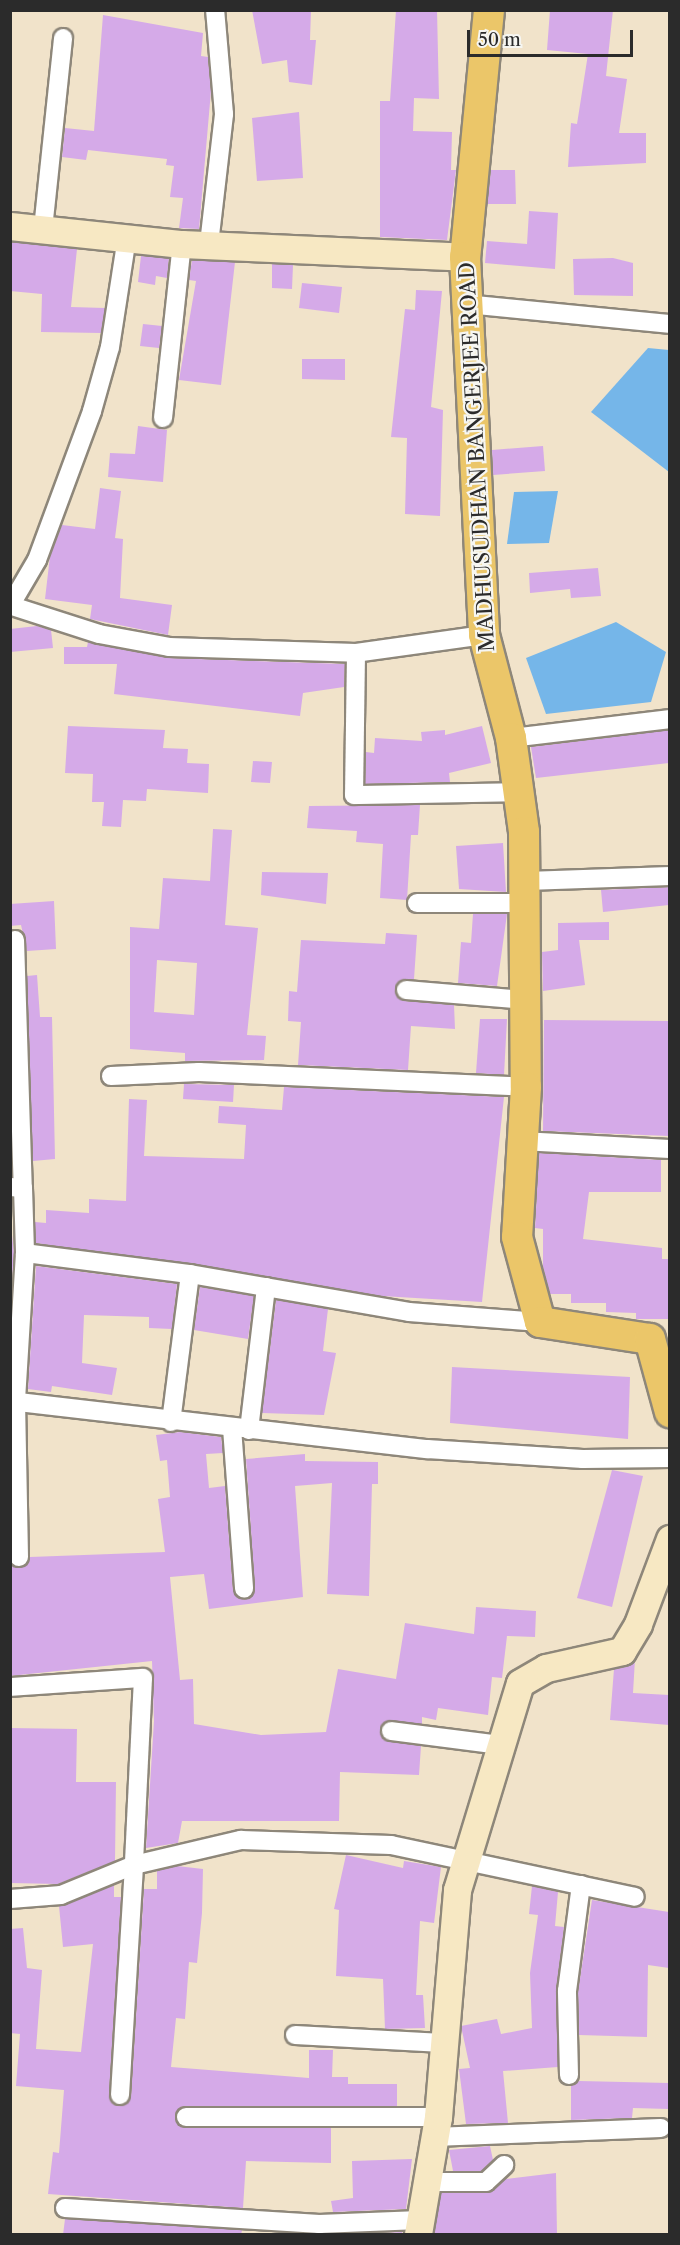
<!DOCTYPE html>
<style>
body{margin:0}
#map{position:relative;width:680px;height:2245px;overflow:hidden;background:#f1e3ca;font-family:"Libre Caslon Text",serif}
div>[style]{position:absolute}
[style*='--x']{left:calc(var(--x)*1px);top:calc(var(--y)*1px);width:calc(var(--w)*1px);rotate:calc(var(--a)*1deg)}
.water>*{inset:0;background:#75b6e9}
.building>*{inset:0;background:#d5aae8}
.roads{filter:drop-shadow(2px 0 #8e877a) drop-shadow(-2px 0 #8e877a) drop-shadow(0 2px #8e877a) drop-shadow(0 -2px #8e877a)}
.street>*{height:18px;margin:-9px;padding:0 9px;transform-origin:9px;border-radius:9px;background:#fff}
.secondary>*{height:27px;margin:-13.5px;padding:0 13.5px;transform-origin:13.5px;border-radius:13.5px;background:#f7e8c3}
.primary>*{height:30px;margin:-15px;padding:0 15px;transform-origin:15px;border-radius:15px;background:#ebc669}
span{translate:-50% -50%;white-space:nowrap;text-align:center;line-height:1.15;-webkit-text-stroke:4.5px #f6f6f2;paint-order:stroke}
.street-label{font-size:21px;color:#2b2b2b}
.frame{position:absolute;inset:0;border:12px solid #2b2b2b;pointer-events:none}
.scale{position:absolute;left:467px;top:30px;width:166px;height:27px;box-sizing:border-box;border:3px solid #2b2b2b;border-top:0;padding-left:8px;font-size:18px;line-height:21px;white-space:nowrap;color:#2b2b2b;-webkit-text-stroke:4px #f6f6f2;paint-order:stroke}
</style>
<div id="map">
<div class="water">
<i style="clip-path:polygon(648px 348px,669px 350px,669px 472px,591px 412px)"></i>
<i style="clip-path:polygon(558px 491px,549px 543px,507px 544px,514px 492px)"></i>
<i style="clip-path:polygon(616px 622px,666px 652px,651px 702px,546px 714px,526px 658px)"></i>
</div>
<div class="building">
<i style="clip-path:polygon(252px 10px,311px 10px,310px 40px,316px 40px,312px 85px,289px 82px,287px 60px,262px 64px)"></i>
<i style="clip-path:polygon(396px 10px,437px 10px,439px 99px,414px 98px,413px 131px,452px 132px,451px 170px,456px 170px,447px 240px,380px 237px,380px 101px,390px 101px)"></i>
<i style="clip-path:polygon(550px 10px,613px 10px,606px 76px,627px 79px,619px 133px,646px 133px,646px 163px,568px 167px,571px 123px,577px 124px,588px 54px,547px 50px)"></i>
<i style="clip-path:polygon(103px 15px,203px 33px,201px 56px,208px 57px,211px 91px,199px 229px,179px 228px,183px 198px,170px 197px,174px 166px,166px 165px,167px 159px,88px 150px,86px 160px,62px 157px,65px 128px,94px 131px)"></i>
<i style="clip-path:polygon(299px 112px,303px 178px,257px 181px,252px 118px)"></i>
<i style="clip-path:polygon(491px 170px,515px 170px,516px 204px,487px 204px)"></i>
<i style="clip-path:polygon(529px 211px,558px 213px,555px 269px,485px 263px,487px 241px,527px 244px)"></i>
<i style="clip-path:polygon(10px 242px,77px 249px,71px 307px,105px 308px,101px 333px,41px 332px,42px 294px,10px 291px)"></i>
<i style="clip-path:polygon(141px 256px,169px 258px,167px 278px,156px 276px,155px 285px,138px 282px)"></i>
<i style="clip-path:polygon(613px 258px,633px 263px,633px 296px,574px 295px,573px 259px)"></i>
<i style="clip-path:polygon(192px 260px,235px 262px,221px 385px,179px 380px,196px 281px,189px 280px)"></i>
<i style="clip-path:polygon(272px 264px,293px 265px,292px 289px,272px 288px)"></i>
<i style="clip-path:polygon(302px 283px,342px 287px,339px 313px,299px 308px)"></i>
<i style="clip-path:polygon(416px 290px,442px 291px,431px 407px,443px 410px,440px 516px,405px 514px,407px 438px,391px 437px,405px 309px,415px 310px)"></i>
<i style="clip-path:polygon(143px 324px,162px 326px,159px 348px,140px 346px)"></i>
<i style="clip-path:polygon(302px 359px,345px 359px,345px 380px,302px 379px)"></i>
<i style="clip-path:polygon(138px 426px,167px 430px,163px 482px,108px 477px,110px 453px,135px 454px)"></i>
<i style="clip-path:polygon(543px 446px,545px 471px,493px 475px,492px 450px)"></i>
<i style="clip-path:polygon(100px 488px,121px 491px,115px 538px,123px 539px,120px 598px,172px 605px,168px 635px,90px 619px,92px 605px,45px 599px,50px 556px,62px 525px,95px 529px)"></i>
<i style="clip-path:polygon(598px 568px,601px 596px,571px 598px,570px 589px,530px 593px,529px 573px)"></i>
<i style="clip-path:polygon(37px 626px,51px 630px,53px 648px,10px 652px,10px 629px)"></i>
<i style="clip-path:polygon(88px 642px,168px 658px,345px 664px,344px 687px,303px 693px,300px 716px,114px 694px,117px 664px,64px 664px,64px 647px,87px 647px)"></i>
<i style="clip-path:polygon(68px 726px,165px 730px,163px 748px,188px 749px,187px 763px,209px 764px,208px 793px,147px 789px,146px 801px,123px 800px,121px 827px,102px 826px,104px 802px,92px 802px,93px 774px,65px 773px)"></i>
<i style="clip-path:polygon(482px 726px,491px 763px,449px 773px,450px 782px,365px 784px,366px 752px,374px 753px,375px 738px,422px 741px,421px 732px,445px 730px,445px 735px)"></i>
<i style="clip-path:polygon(669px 730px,669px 763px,536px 778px,531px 747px)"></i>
<i style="clip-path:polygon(253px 761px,272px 762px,270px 783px,251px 782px)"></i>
<i style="clip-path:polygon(420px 805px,418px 835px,411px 835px,407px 900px,380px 898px,383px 844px,356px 842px,357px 831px,307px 828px,309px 806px)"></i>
<i style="clip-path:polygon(evenodd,213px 829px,232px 830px,225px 925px,258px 928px,247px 1035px,266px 1036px,264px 1060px,185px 1061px,185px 1053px,130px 1049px,130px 927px,159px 929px,163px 878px,210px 881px,213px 829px,157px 960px,197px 963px,194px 1015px,154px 1012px,157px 960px)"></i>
<i style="clip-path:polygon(503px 843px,506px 892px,459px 889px,456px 846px)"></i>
<i style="clip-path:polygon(262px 872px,328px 873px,326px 904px,261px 895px)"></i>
<i style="clip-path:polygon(669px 887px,669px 905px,603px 912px,601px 890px)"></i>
<i style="clip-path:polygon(54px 901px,56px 949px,27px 951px,21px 925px,10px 926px,10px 904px)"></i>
<i style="clip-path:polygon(473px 914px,507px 914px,497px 986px,458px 983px,461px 942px,471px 943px)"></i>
<i style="clip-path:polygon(609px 922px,609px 940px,579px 940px,585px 985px,543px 991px,542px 952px,558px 950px,558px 923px)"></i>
<i style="clip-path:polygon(386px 933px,417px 935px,414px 979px,397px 983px,396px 995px,405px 1001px,454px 1005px,455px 1029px,411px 1026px,408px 1070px,298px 1065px,301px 1022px,288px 1021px,289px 991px,297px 992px,301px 940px,385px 944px)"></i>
<i style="clip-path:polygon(37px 975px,40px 1017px,52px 1017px,55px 1159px,33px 1161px,27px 976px)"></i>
<i style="clip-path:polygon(480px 1019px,507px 1019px,504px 1075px,476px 1073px)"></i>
<i style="clip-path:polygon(544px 1020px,669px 1021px,669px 1136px,543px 1131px)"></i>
<i style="clip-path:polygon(184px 1084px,234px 1085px,233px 1102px,183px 1099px)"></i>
<i style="clip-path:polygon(284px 1087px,504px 1097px,482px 1302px,382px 1296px,36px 1243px,35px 1222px,46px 1223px,46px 1210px,89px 1213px,89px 1199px,126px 1201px,129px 1099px,147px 1100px,144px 1156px,244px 1159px,246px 1125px,218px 1123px,219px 1106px,282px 1110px)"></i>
<i style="clip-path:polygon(539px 1153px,661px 1160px,661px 1192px,589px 1192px,583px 1239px,662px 1248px,662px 1259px,669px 1259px,669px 1319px,636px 1319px,636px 1313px,606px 1312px,606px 1303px,571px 1303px,571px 1294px,550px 1294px,543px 1267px,543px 1229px,535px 1228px)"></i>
<i style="clip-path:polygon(10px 1218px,14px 1253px,10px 1306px)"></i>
<i style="clip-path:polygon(36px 1266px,177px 1284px,172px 1329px,149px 1328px,149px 1317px,84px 1315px,82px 1363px,117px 1368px,112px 1395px,52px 1386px,51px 1392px,28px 1389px)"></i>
<i style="clip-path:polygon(200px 1287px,254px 1296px,248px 1339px,194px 1330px)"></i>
<i style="clip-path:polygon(276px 1300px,328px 1309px,323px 1351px,336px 1353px,324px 1415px,262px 1413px)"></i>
<i style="clip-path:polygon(452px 1367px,630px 1377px,628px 1439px,450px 1423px)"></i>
<i style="clip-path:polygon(180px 1432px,221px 1437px,223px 1453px,206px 1454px,209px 1488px,225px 1486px,233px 1590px,244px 1600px,255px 1588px,246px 1459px,305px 1454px,305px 1461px,378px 1462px,378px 1484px,372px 1484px,369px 1596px,327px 1594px,332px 1483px,295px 1486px,303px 1597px,209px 1609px,204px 1574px,170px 1577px,180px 1680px,193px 1679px,194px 1724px,261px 1735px,326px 1732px,338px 1669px,396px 1679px,405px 1623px,474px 1634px,476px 1607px,536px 1611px,535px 1637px,507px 1636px,502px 1678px,492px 1677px,488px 1715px,438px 1708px,436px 1720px,422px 1717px,422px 1724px,386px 1721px,380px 1730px,385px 1740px,421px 1746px,419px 1775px,340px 1772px,339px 1821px,182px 1821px,178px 1843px,146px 1848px,154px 1721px,152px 1661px,10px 1676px,10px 1564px,24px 1567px,30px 1557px,165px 1552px,158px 1499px,170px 1497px,167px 1460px,160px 1461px,156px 1435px)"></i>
<i style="clip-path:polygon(612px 1470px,643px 1476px,612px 1607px,577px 1598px)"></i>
<i style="clip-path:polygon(635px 1659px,633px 1693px,669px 1695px,669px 1725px,610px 1720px,614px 1669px)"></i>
<i style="clip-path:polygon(10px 1728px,77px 1729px,76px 1782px,116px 1782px,115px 1861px,58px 1884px,10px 1883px)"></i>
<i style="clip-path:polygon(346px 1855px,403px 1868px,404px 1861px,441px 1867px,434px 1923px,420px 1921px,416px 1995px,423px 1995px,425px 2028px,385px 2029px,383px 1979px,336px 1976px,339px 1910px,334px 1909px)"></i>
<i style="clip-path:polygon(177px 1866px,203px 1869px,202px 1913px,197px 1963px,189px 1962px,185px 2019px,176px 2018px,171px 2067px,309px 2078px,309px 2050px,333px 2050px,332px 2077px,348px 2077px,348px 2084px,397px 2084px,397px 2106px,180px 2108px,176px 2122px,185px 2128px,331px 2128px,331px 2163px,246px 2161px,243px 2208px,48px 2194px,53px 2152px,59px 2153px,64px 2090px,16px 2086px,20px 2034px,10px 2033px,10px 1929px,23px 1928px,27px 1968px,42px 1970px,36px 2049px,81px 2052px,93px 1944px,63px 1947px,59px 1906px,114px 1885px,114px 1897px,121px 1897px,109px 2094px,113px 2104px,124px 2105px,131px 2096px,144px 1889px,157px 1889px,157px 1871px)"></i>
<i style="clip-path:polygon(532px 1886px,558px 1892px,555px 1926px,564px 1927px,556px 1991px,558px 2067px,503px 2071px,508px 2123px,466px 2124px,459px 2069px,470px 2068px,461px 2026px,497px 2019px,501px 2034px,532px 2028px,530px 1973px,538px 1915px,529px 1914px)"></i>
<i style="clip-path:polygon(592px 1900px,669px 1912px,669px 1968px,648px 1965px,647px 2037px,579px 2035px,578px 1992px)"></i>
<i style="clip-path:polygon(579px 2081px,669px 2083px,669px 2109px,633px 2108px,632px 2118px,571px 2120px,571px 2086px)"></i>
<i style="clip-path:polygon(490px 2146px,493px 2160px,482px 2171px,453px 2171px,449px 2150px)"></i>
<i style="clip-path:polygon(412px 2159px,406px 2209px,333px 2212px,331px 2201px,353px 2198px,352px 2161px)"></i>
<i style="clip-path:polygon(556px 2173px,557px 2235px,434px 2235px,441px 2193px,486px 2193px,506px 2179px)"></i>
<i style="clip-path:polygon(65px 2219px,242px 2230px,241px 2235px,63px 2235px)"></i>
<i style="clip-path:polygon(402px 2232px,403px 2235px,338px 2235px)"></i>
</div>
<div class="roads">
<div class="street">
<i style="--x:43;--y:229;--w:192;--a:-84"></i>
<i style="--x:209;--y:244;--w:131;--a:-83.4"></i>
<i style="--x:224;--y:114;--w:104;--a:-94.9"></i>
<i style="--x:466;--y:304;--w:205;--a:5.6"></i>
<i style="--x:163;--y:418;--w:175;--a:-83.8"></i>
<i style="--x:10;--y:606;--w:53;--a:-59.6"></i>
<i style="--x:37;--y:560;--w:159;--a:-69.7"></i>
<i style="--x:92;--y:411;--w:66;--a:-74.3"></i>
<i style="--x:110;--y:347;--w:111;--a:-81.2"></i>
<i style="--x:12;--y:606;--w:91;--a:17.8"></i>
<i style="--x:99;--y:634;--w:71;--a:10.5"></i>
<i style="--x:169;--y:647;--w:187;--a:1.8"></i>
<i style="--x:484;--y:635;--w:129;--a:172"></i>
<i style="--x:356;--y:653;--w:142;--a:90.8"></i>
<i style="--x:354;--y:795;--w:165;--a:-1"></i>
<i style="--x:511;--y:738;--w:160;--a:-6.8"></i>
<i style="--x:526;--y:881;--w:144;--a:-2"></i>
<i style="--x:417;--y:903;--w:110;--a:0"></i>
<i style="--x:15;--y:940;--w:248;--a:88.2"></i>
<i style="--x:406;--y:990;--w:118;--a:4.8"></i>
<i style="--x:111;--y:1076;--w:88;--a:-2.6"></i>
<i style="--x:199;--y:1072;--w:327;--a:2.6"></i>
<i style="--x:521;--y:1141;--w:149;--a:3.1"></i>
<i style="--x:10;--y:1187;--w:13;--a:4"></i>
<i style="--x:23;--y:1188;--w:65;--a:88.2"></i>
<i style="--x:25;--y:1253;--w:148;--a:93.5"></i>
<i style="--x:16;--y:1401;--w:156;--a:88.9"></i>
<i style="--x:25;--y:1253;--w:166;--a:7.3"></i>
<i style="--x:190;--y:1274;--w:222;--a:9.8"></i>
<i style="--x:409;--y:1312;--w:131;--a:4.4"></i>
<i style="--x:10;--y:1401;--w:420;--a:6.6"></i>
<i style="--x:427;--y:1449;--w:156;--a:3.7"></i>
<i style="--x:583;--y:1459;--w:87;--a:-0.7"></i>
<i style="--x:171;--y:1422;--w:149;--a:-82.7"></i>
<i style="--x:232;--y:1428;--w:161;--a:85.7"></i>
<i style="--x:249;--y:1430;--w:144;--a:-83.2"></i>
<i style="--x:10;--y:1687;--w:133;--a:-3.9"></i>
<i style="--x:143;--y:1678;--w:187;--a:92.8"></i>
<i style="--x:134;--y:1865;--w:79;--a:157.7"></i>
<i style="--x:61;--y:1895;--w:51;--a:175.5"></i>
<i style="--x:391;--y:1731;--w:111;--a:7.3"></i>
<i style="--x:295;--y:2035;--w:148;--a:3.1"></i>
<i style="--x:569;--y:2075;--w:84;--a:-91.4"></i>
<i style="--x:567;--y:1991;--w:107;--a:-82.5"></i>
<i style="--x:120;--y:2095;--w:230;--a:-86.5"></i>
<i style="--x:134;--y:1865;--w:110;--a:-13.2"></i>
<i style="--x:241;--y:1840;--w:150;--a:1.9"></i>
<i style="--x:391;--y:1845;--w:249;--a:12"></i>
<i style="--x:186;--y:2117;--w:252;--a:0"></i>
<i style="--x:434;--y:2137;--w:227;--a:-2.3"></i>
<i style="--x:426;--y:2182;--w:60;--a:0"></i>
<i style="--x:486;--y:2182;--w:25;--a:-43"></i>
<i style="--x:65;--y:2208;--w:255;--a:3.6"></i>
<i style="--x:319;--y:2224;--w:101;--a:-2.3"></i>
</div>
<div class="secondary">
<i style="--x:10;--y:226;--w:173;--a:6"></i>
<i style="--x:182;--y:244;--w:283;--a:2.6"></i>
<i style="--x:418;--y:2234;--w:119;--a:-80.3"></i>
<i style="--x:438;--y:2117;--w:228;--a:-85.2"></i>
<i style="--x:457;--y:1890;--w:216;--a:-73.1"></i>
<i style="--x:520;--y:1683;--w:30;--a:-30"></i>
<i style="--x:546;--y:1668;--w:78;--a:-12.6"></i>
<i style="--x:622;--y:1651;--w:31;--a:-59"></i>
<i style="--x:638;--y:1624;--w:91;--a:-69.4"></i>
</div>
<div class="primary">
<i style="--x:489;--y:10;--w:248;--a:95.5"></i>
<i style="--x:465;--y:257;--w:378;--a:87.1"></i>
<i style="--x:484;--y:635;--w:106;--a:75.3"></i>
<i style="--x:511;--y:738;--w:95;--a:82.1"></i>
<i style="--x:524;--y:832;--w:255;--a:89.6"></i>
<i style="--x:526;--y:1087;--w:150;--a:93.4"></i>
<i style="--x:517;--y:1237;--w:88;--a:74.9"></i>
<i style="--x:540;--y:1322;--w:111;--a:8.8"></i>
<i style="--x:650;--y:1339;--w:76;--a:74.7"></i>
</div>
</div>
<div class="street-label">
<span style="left:477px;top:457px;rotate:-93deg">MADHUSUDHAN BANGERJEE ROAD</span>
</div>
<div class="frame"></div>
<div class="scale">50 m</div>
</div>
